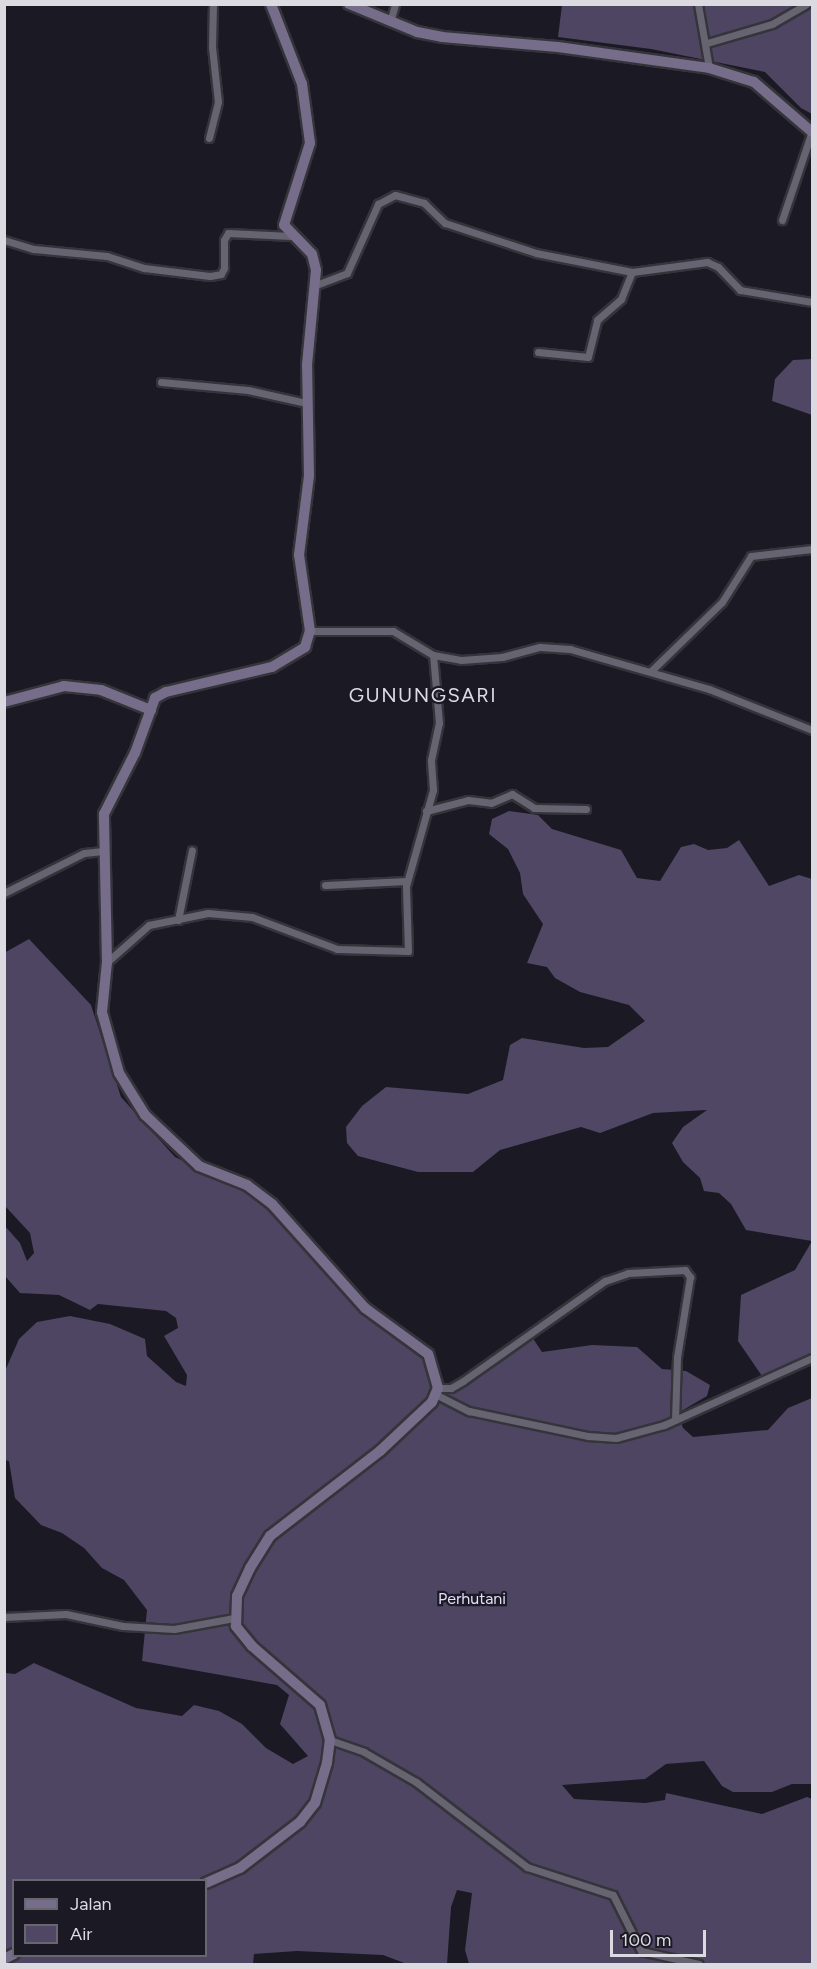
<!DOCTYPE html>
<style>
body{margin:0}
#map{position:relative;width:817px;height:1969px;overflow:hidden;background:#1b1923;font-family:Figtree,sans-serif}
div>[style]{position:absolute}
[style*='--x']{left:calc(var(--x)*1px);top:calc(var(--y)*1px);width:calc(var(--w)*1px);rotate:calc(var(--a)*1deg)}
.forest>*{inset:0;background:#4d4561}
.water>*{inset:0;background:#4f4764}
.roads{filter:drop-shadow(2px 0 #35343b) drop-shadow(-2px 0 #35343b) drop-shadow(0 2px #35343b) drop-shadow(0 -2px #35343b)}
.street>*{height:7px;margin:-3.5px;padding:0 3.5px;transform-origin:3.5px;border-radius:3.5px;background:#676471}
.secondary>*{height:10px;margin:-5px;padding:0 5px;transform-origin:5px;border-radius:5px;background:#756d8a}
span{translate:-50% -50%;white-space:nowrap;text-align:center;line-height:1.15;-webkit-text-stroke:4.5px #1b1923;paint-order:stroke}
.park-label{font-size:16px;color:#e4dbfd}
.quarter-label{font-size:20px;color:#dedae9;letter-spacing:1.5px}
.frame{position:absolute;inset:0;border:6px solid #dbdae1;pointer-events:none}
.legend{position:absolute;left:12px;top:1879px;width:195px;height:78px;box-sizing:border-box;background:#1b1923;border:2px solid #68666f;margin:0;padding:8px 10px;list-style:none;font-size:18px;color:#dbdae1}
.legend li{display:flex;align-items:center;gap:12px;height:30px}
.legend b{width:30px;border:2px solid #68666f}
.scale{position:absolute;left:610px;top:1930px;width:96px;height:27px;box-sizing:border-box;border:3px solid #dbdae1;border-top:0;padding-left:8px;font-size:18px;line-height:21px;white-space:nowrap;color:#dbdae1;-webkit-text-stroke:4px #1b1923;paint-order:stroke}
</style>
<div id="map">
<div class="forest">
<i style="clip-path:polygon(562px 5px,812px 5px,812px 114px,801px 108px,765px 72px,651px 49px,558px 37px)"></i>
<i style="clip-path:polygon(evenodd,29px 939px,91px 1005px,121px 1097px,175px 1157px,253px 1194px,375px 1324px,425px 1360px,434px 1392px,452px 1393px,532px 1337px,542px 1352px,592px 1345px,637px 1347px,662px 1369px,686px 1371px,710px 1385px,707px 1396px,678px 1413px,683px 1428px,693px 1437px,768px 1430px,788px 1408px,812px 1398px,812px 1784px,792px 1784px,772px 1792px,733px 1792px,722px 1786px,704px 1761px,666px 1764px,645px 1779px,562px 1785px,574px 1799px,645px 1803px,665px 1800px,666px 1793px,762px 1814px,807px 1797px,812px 1799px,812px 1964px,469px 1964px,465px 1950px,472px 1893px,457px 1890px,451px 1907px,447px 1964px,407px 1964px,383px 1955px,297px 1951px,254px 1954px,253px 1964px,5px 1964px,5px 1673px,15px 1674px,34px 1663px,136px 1708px,182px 1716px,194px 1705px,219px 1711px,242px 1724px,266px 1748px,293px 1764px,308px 1756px,280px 1724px,289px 1695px,277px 1685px,142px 1661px,147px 1610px,124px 1580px,102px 1568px,84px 1548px,62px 1533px,41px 1525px,15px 1498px,9px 1461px,5px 1460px,5px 1371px,19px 1339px,37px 1322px,70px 1316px,110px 1324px,145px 1339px,147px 1356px,176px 1382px,186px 1386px,187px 1375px,164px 1336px,178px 1328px,176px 1318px,166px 1311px,98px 1304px,90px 1310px,59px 1295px,20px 1293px,5px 1276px,4px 1225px,20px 1243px,27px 1261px,34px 1253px,30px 1233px,5px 1206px,4px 953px,29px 939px,14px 1880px,206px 1880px,206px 1956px,14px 1956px,14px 1880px)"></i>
</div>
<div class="water">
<i style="clip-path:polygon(812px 359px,812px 415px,772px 401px,775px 379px,793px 360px)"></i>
<i style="clip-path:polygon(509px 811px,538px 815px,552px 829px,621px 850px,637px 878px,660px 881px,681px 847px,694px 844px,708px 850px,727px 848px,739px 840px,769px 886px,799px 875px,812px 879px,812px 1356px,762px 1376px,738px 1341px,741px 1295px,795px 1270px,812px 1241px,746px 1230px,731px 1204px,719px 1193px,704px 1191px,700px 1178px,683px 1162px,672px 1143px,683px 1127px,707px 1110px,653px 1113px,600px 1133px,581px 1127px,500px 1150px,473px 1172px,418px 1172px,358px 1156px,347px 1143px,346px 1127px,362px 1106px,386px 1087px,468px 1094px,503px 1080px,510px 1045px,522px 1038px,584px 1048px,608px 1047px,645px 1021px,629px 1005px,580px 992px,555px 978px,547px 967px,527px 963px,543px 924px,523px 894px,520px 873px,508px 849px,489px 834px,492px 819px)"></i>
</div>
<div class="roads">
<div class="street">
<i style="--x:698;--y:4;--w:65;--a:80.2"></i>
<i style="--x:390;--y:22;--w:19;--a:-74"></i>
<i style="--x:707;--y:43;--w:68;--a:-16.3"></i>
<i style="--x:772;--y:24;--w:39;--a:-30"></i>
<i style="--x:209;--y:138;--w:37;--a:-76"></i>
<i style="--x:218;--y:102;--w:55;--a:-96.2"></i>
<i style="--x:212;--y:47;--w:43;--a:-88.7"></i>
<i style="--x:782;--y:220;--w:94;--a:-71.4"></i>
<i style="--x:4;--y:240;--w:31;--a:17"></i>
<i style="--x:34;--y:249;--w:73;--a:5.5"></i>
<i style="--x:107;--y:256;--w:39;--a:18"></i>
<i style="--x:144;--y:268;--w:66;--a:6.9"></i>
<i style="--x:210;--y:276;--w:11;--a:-10"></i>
<i style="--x:221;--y:274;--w:7;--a:-63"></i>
<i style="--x:224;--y:268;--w:28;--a:-90"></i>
<i style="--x:224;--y:240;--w:8;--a:-60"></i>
<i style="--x:228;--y:233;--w:63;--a:2.7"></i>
<i style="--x:316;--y:285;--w:33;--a:-21"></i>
<i style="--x:347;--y:273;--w:76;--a:-65.8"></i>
<i style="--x:378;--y:204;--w:19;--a:-28"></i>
<i style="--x:395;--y:195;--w:30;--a:15"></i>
<i style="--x:424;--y:203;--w:29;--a:44"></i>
<i style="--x:445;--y:223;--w:96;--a:18.2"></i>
<i style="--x:536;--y:253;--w:98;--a:11.2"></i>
<i style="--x:632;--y:272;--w:76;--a:-7.6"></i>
<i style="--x:707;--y:262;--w:12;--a:24"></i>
<i style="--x:718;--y:267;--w:32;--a:46"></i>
<i style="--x:740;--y:290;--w:73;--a:9.5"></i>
<i style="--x:538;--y:352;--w:50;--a:5.7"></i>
<i style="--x:588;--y:357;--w:38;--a:-76"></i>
<i style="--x:597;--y:320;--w:32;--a:-41"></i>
<i style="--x:621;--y:299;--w:29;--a:-68"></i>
<i style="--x:161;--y:382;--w:87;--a:5.3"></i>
<i style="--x:248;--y:390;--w:59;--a:12.6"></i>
<i style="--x:310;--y:631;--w:83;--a:0"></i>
<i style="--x:393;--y:631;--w:47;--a:31"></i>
<i style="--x:433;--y:655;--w:28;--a:10"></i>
<i style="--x:461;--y:660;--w:41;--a:-4.2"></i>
<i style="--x:502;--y:657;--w:39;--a:-15"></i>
<i style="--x:540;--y:647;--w:30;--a:4"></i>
<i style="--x:570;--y:649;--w:145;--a:16.1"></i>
<i style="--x:709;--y:689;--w:111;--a:21.7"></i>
<i style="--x:651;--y:671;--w:99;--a:-44.2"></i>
<i style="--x:722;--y:602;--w:54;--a:-57.8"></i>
<i style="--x:751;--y:556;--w:61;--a:-6.5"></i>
<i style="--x:426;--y:811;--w:43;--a:-14.7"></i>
<i style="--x:468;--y:800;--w:23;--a:7"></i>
<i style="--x:491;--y:803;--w:23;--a:-23"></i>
<i style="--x:512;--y:794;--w:26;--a:32"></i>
<i style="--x:534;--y:808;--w:52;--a:1.1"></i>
<i style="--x:325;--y:885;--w:82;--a:-2.8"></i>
<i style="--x:4;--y:893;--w:89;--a:-26.6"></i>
<i style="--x:84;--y:853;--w:19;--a:-6"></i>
<i style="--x:178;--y:920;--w:71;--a:-78.7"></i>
<i style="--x:107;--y:962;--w:56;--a:-41.4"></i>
<i style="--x:149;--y:925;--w:60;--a:-11.5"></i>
<i style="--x:208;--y:913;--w:44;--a:5.2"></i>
<i style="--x:252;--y:917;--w:91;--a:20.6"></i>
<i style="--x:337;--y:949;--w:71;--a:1.6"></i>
<i style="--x:408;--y:951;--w:65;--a:-91.8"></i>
<i style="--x:406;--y:886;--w:100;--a:-74.3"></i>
<i style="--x:433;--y:790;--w:30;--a:-94"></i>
<i style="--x:431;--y:760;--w:38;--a:-78"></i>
<i style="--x:439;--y:723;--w:68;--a:-95"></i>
<i style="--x:438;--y:1388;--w:13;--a:0"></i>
<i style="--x:451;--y:1388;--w:14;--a:-30"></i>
<i style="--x:463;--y:1381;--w:174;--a:-35.2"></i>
<i style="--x:605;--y:1281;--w:24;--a:-19"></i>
<i style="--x:628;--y:1273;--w:57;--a:-3"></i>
<i style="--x:685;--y:1270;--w:9;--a:54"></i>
<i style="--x:690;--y:1277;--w:81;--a:99.2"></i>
<i style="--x:677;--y:1357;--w:63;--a:91.8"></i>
<i style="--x:437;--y:1395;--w:36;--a:27"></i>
<i style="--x:469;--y:1411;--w:122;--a:11.9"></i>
<i style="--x:588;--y:1436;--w:28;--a:4"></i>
<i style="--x:616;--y:1438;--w:50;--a:-15.2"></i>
<i style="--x:664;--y:1425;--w:162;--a:-24.4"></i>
<i style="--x:4;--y:1617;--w:62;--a:-2.8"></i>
<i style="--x:66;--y:1614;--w:58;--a:11.9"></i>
<i style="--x:123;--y:1626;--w:51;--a:3.4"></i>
<i style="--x:174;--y:1629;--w:61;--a:-10.4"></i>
<i style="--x:330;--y:1740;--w:36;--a:19"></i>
<i style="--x:364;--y:1752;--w:60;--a:30"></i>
<i style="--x:416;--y:1782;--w:140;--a:37.4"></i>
<i style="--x:527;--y:1867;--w:90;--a:18"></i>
<i style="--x:613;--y:1895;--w:63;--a:63.4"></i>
<i style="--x:641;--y:1951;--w:59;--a:12.6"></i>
</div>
<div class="secondary">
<i style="--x:349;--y:4;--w:74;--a:22.4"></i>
<i style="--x:417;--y:32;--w:25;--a:11"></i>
<i style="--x:442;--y:37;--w:116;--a:4.9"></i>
<i style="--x:558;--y:47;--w:152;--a:7.9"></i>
<i style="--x:709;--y:68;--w:47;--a:17.3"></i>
<i style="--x:754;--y:82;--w:77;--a:40.8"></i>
<i style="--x:4;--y:702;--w:62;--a:-14.9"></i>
<i style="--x:64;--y:686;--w:37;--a:6"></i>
<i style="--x:101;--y:690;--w:54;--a:21.8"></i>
<i style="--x:206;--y:1883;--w:37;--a:-24"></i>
<i style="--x:240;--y:1868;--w:76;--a:-37.5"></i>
<i style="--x:300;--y:1822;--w:24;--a:-52"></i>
<i style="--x:315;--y:1803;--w:42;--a:-73.3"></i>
<i style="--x:327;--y:1763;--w:23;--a:-83"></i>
<i style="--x:330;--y:1740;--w:36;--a:-106"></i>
<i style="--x:320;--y:1705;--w:90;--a:-139.1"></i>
<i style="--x:252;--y:1646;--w:26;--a:-129"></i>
<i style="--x:236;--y:1626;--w:30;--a:-88"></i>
<i style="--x:237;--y:1596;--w:31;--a:-65"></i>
<i style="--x:250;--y:1568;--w:38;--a:-58"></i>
<i style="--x:270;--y:1536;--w:139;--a:-37.7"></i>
<i style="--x:380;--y:1451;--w:71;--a:-43.3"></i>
<i style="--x:432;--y:1402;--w:15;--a:-67"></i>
<i style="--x:438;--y:1388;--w:35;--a:-106"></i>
<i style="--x:428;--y:1354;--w:78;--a:-143.9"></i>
<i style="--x:365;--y:1308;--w:140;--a:-131.8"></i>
<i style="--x:272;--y:1204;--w:31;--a:-143"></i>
<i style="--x:247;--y:1185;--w:52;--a:-158.4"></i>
<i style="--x:199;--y:1166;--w:74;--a:-136.6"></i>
<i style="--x:145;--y:1115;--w:49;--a:-121.8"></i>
<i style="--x:119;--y:1073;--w:63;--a:-105.6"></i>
<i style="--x:102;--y:1012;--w:50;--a:-84.3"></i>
<i style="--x:107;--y:962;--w:148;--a:-91.2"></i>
<i style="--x:104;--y:814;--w:68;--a:-63.1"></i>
<i style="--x:135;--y:753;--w:59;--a:-70"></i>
<i style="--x:155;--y:698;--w:13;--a:-29"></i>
<i style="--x:166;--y:692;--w:109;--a:-13.3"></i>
<i style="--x:272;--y:667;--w:39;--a:-31"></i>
<i style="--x:305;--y:647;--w:17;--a:-73"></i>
<i style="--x:310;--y:631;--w:77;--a:-98.2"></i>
<i style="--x:299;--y:555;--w:80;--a:-82.8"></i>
<i style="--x:309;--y:476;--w:111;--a:-91"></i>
<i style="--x:307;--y:365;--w:95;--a:-84.6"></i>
<i style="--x:316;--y:270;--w:16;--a:-104"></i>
<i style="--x:312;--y:254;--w:40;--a:-134"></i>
<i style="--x:284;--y:225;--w:86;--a:-72.4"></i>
<i style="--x:310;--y:143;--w:60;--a:-97.7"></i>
<i style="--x:302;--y:84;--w:86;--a:-111.2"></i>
<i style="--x:4;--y:1959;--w:11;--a:-27"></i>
</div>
</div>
<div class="park-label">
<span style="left:472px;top:1599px">Perhutani</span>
</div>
<div class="quarter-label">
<span style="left:423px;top:695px">GUNUNGSARI</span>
</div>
<div class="frame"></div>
<ul class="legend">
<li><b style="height:8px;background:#756d8a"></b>Jalan</li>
<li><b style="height:16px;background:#4f4764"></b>Air</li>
</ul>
<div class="scale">100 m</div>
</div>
